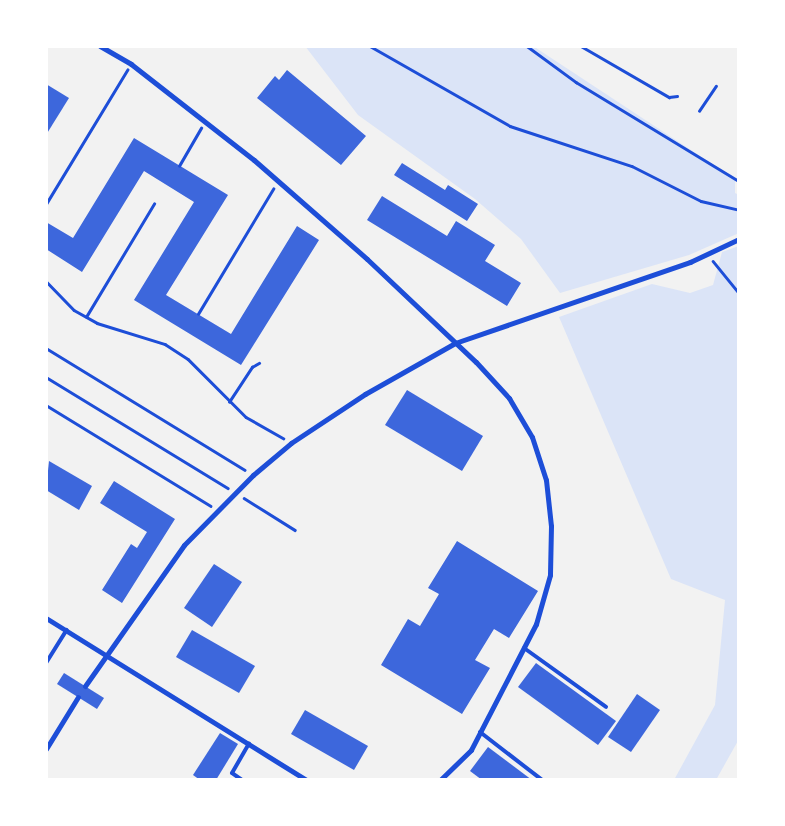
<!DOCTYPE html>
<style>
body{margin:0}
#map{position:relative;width:785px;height:826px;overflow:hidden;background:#f2f2f2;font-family:Roboto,sans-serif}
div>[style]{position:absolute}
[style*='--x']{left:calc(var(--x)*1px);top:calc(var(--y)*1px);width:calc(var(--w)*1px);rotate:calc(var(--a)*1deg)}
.green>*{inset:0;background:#dbe4f7}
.building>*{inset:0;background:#3d67dc}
.path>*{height:2.5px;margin:-1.25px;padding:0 1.25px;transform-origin:1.25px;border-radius:1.25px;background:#1d4ed8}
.service>*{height:4px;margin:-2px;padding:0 2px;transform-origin:2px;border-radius:2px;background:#1d4ed8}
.minor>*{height:5px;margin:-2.5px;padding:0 2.5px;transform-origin:2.5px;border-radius:2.5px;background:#1d4ed8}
span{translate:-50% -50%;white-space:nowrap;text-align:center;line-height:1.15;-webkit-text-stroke:4.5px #fff;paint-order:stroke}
.frame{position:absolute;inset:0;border:48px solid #fff;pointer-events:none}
</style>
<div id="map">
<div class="green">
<i style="clip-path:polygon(305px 46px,533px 46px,735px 179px,735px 193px,739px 195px,739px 233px,689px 255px,560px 293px,521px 239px,475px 199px,358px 115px)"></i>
<i style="clip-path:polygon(739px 246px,739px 739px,716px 780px,674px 780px,715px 705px,725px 600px,671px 579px,559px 317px,652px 284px,690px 293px,713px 285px,722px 252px)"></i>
</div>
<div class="building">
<i style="clip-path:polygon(287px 70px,366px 136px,341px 165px,257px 98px,275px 76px,279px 80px)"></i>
<i style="clip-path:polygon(46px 84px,69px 98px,46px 135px)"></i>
<i style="clip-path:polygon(134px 138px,228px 195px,166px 295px,231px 334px,297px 226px,319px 240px,241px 365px,134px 300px,194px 202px,144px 171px,82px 272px,46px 249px,46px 222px,73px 238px)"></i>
<i style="clip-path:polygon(402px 163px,445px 190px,448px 185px,478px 204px,467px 221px,394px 175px)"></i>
<i style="clip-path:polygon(382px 196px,447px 236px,456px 221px,495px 245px,485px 261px,521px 283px,507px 306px,367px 220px)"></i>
<i style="clip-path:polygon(407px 390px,483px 436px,462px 471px,385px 425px)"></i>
<i style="clip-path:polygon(49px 461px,92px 486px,79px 510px,46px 490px)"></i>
<i style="clip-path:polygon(114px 481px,175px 519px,122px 603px,102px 590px,131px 544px,137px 548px,147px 532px,100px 503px)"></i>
<i style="clip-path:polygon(457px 541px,538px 591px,509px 638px,494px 629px,475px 660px,490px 668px,462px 714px,381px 665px,408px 619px,420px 626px,439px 594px,428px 588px)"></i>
<i style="clip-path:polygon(214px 564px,242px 582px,212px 627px,184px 608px)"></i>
<i style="clip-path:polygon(192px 630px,255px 666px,239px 693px,176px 657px)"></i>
<i style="clip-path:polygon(536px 663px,616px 721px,598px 745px,518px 687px)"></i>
<i style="clip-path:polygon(64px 673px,104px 698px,97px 709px,57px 684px)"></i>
<i style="clip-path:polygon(637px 694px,660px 710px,631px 752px,608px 737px)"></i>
<i style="clip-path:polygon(305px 710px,368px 746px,354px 770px,291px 734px)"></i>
<i style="clip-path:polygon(220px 733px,238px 744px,216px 780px,200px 780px,193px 775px)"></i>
<i style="clip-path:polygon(488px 747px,532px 780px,482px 780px,470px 771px)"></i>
</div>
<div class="path">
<i style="--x:370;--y:46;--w:161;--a:29.7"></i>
<i style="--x:510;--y:126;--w:128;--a:18.2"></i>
<i style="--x:632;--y:166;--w:77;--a:26.9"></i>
<i style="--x:701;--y:201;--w:39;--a:13"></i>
<i style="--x:527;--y:46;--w:61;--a:36.3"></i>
<i style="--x:576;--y:82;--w:191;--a:31.3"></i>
<i style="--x:581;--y:46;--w:102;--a:30.1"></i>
<i style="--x:669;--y:97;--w:8;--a:-7"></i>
<i style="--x:699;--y:111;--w:30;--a:-56"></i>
<i style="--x:179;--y:166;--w:44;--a:-59.9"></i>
<i style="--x:46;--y:204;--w:157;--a:-58.8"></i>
<i style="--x:713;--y:261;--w:41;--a:50.9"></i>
<i style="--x:46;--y:281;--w:40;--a:46"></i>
<i style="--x:74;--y:310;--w:26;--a:29"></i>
<i style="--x:97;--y:323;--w:71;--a:17.2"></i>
<i style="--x:165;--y:344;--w:27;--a:33"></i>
<i style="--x:188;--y:359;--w:82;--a:45"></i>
<i style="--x:246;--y:417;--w:43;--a:29.6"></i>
<i style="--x:198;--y:314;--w:146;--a:-59"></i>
<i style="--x:86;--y:317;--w:132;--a:-59"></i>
<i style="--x:46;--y:348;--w:233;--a:31.5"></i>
<i style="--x:46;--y:377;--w:213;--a:31.4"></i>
<i style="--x:229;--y:402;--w:42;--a:-56.7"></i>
<i style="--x:252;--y:367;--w:8;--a:-30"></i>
<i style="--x:46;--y:405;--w:193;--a:31.5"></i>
<i style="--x:244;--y:498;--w:60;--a:32.1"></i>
</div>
<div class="service">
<i style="--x:524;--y:648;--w:101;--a:35.7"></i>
<i style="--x:46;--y:663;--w:39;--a:-58"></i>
<i style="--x:480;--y:732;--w:78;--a:37.7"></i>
<i style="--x:242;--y:780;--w:12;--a:-145"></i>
<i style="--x:232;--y:773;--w:34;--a:-60"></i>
</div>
<div class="minor">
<i style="--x:100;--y:46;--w:36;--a:30"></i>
<i style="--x:131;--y:64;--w:156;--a:38"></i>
<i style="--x:254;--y:160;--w:150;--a:41.2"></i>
<i style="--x:367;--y:259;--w:150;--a:43.4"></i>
<i style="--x:476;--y:362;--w:49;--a:47.5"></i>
<i style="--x:509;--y:398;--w:45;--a:59.5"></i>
<i style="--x:532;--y:437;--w:45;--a:72"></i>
<i style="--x:546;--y:480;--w:46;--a:83.8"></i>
<i style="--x:551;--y:526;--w:49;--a:91.2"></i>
<i style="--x:550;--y:575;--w:51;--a:105.9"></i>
<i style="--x:536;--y:624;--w:142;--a:117.3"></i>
<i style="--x:471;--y:750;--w:43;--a:135.9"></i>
<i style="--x:46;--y:618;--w:306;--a:31.9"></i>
<i style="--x:85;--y:686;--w:172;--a:-54.9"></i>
<i style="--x:184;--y:545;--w:98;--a:-45.4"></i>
<i style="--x:253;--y:475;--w:50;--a:-40.1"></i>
<i style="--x:291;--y:443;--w:89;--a:-33.5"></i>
<i style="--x:365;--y:394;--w:103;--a:-29.5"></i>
<i style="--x:455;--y:343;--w:249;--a:-19"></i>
<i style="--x:690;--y:262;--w:54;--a:-25.1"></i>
<i style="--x:46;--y:749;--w:61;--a:-58.4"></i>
</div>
<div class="frame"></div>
</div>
